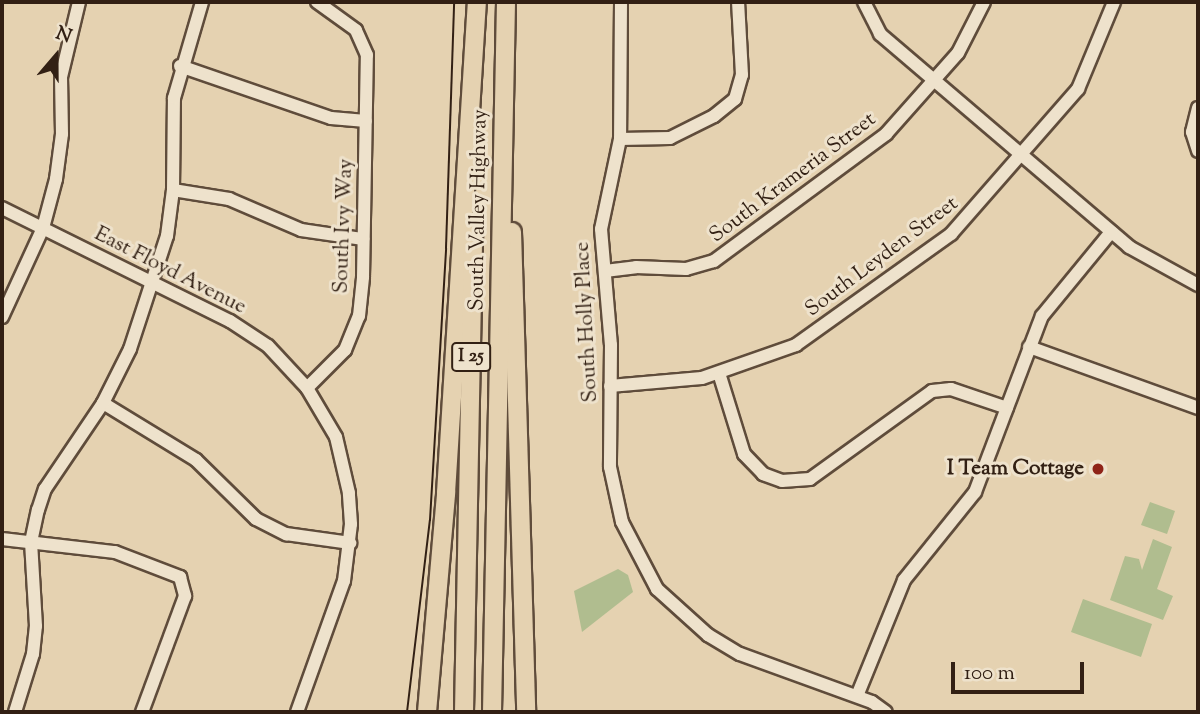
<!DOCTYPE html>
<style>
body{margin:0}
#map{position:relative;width:1200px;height:714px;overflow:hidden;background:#e5d2b1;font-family:"Sorts Mill Goudy",serif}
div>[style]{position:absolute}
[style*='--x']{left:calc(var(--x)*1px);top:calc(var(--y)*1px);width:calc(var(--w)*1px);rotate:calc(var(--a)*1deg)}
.green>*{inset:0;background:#b0bd8f}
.roads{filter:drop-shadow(2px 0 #5f4c3b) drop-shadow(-2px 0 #5f4c3b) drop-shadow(0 2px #5f4c3b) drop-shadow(0 -2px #5f4c3b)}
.minor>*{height:12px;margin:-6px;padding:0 6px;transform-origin:6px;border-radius:6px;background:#eee2cc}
.highway>*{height:18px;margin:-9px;padding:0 9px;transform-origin:9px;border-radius:9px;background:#e5d2b1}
.tram>*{height:2px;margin:-1px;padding:0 1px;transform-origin:1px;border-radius:1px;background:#322014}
.dots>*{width:19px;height:19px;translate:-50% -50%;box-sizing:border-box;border:4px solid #eee2cc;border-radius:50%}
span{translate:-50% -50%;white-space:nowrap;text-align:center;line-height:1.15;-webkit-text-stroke:6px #eee2cc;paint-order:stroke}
.shield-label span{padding:2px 5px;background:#eee2cc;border:2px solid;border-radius:5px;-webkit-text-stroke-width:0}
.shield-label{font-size:19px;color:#322014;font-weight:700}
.street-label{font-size:21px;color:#322014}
.poi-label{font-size:21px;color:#322014;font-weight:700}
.right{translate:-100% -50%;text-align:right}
.frame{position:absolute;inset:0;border:4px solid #322014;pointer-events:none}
.north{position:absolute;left:21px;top:21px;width:70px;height:70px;-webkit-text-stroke:5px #eee2cc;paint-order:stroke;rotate:20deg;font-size:19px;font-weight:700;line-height:28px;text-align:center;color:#322014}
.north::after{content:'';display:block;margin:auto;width:24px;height:32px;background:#322014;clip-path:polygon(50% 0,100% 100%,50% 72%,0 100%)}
.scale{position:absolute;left:951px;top:662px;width:133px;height:32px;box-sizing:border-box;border:4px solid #322014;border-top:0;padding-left:9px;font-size:21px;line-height:24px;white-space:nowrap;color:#322014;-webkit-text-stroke:5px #eee2cc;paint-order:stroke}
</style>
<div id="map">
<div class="green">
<i style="clip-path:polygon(1150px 502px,1175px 511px,1167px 534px,1141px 525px)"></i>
<i style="clip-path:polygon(1153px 539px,1172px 547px,1157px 589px,1173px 596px,1163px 620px,1110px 600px,1125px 556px,1139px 559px,1142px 570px)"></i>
<i style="clip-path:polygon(618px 569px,628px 575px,633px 592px,582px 632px,574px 591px)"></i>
<i style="clip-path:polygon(1083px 599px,1152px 624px,1141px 657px,1071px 632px)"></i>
</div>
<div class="roads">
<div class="minor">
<i style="--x:621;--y:2;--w:137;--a:90.4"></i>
<i style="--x:620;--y:139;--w:92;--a:101.9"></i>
<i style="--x:601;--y:229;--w:116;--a:85.1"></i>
<i style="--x:611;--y:345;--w:122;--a:90.5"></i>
<i style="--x:610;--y:467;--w:56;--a:77.7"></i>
<i style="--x:622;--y:522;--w:76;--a:62.4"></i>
<i style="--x:657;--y:589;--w:69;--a:42"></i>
<i style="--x:708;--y:635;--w:37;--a:31"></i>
<i style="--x:740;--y:654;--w:140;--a:20"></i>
<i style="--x:872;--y:702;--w:17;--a:36"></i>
<i style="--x:864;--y:2;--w:36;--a:63"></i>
<i style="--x:880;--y:34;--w:328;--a:40.5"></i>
<i style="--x:1129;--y:247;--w:79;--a:28.8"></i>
<i style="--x:180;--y:66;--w:160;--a:19"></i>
<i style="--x:331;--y:118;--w:35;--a:5"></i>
<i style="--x:1198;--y:108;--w:25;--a:104"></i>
<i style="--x:1192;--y:132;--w:20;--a:72"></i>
<i style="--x:620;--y:139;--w:50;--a:-1.1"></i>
<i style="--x:670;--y:138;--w:49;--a:-26.6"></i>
<i style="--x:714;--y:116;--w:27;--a:-39"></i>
<i style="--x:735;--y:99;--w:25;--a:-74"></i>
<i style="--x:742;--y:75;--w:73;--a:-93.1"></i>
<i style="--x:173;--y:190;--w:57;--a:9.1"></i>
<i style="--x:229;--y:199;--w:78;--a:23.3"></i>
<i style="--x:301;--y:230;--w:63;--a:8.3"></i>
<i style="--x:2;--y:208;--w:254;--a:26.4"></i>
<i style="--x:230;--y:321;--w:45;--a:33.3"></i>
<i style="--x:268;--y:346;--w:57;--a:47.1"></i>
<i style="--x:605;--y:271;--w:31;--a:-7"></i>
<i style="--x:636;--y:267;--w:50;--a:2.3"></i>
<i style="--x:686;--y:269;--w:29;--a:-16"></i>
<i style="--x:714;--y:261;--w:214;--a:-36.4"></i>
<i style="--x:886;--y:134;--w:108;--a:-48.4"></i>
<i style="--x:958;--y:53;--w:57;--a:-63"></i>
<i style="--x:2;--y:317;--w:98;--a:-65.3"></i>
<i style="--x:43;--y:228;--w:51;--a:-75.1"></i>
<i style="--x:56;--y:179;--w:45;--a:-82.4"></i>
<i style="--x:62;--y:134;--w:57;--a:-91"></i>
<i style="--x:61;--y:77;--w:77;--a:-76.5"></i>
<i style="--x:1029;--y:347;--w:180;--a:19.8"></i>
<i style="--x:719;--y:373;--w:85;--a:72.8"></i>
<i style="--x:744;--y:454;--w:28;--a:46"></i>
<i style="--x:763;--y:474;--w:20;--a:20"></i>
<i style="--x:782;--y:481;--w:28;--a:-4"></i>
<i style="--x:810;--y:479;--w:150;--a:-35.8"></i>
<i style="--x:932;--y:391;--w:19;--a:-6"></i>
<i style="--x:951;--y:389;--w:59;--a:18.7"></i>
<i style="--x:610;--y:386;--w:92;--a:-5"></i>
<i style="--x:702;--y:378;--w:100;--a:-19.3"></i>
<i style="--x:796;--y:345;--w:191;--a:-35.6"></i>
<i style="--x:951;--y:234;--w:193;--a:-48.8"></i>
<i style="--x:1078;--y:89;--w:94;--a:-67.5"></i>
<i style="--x:103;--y:403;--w:109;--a:31.5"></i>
<i style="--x:196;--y:460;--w:84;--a:44.5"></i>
<i style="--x:256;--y:519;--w:34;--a:27"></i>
<i style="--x:286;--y:534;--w:65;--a:8"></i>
<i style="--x:2;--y:539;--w:114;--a:6.6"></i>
<i style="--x:115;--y:552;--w:70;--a:21"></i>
<i style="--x:180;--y:577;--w:20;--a:75"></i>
<i style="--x:185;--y:596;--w:124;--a:110.3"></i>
<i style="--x:857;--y:696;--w:125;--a:-67.9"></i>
<i style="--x:904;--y:580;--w:113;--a:-51.1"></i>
<i style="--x:975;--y:492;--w:188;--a:-69.2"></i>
<i style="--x:1042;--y:316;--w:109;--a:-50.6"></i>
<i style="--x:15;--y:712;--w:61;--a:-72.8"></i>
<i style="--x:33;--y:654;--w:28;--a:-84"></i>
<i style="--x:36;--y:626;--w:84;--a:-93.4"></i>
<i style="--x:31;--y:542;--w:33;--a:-78"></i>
<i style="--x:38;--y:510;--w:22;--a:-72"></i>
<i style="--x:45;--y:489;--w:104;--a:-56"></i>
<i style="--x:103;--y:403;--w:60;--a:-63.4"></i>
<i style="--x:130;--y:349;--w:119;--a:-71.9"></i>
<i style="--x:167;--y:236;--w:46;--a:-82.6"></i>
<i style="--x:173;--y:190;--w:92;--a:-89.4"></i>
<i style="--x:174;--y:98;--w:100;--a:-73.7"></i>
<i style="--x:297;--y:712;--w:139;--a:-70.3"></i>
<i style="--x:344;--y:581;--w:57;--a:-83"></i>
<i style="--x:351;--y:524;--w:31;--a:-94"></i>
<i style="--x:349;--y:493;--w:57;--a:-103.1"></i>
<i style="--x:336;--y:437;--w:57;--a:-120.6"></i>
<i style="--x:307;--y:388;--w:54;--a:-45"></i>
<i style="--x:345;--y:350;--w:37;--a:-68"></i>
<i style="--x:359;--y:316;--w:39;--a:-84"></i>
<i style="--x:363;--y:277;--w:222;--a:-89"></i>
<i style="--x:367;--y:55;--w:27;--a:-114"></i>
<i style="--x:356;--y:30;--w:48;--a:-144.3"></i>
</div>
<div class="highway">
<i style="--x:512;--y:232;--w:480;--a:88.3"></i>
<i style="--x:427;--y:712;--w:220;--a:-85"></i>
<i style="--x:446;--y:493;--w:492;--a:-86.4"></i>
<i style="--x:464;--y:712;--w:483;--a:-88.9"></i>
<i style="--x:492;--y:712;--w:710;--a:-88.87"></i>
</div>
</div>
<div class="tram">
<i style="--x:407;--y:712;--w:193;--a:-83.2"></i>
<i style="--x:430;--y:520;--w:272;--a:-86.6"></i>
<i style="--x:446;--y:248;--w:246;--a:-88.1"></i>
</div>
<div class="dots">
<i style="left:1098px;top:469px;background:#8f2418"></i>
</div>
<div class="shield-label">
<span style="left:471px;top:357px">I 25</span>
</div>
<div class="street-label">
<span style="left:793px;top:178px;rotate:-37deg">South Krameria Street</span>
<span style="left:479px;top:210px;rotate:-89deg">South Valley Highway</span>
<span style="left:344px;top:226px;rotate:-88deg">South Ivy Way</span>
<span style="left:882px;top:257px;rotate:-37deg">South Leyden Street</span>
<span style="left:170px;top:271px;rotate:27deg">East Floyd Avenue</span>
<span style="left:587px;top:322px;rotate:-93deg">South Holly Place</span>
</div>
<div class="poi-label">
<span class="right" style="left:1084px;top:469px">I Team Cottage</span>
</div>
<div class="frame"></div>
<div class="north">N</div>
<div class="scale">100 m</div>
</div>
